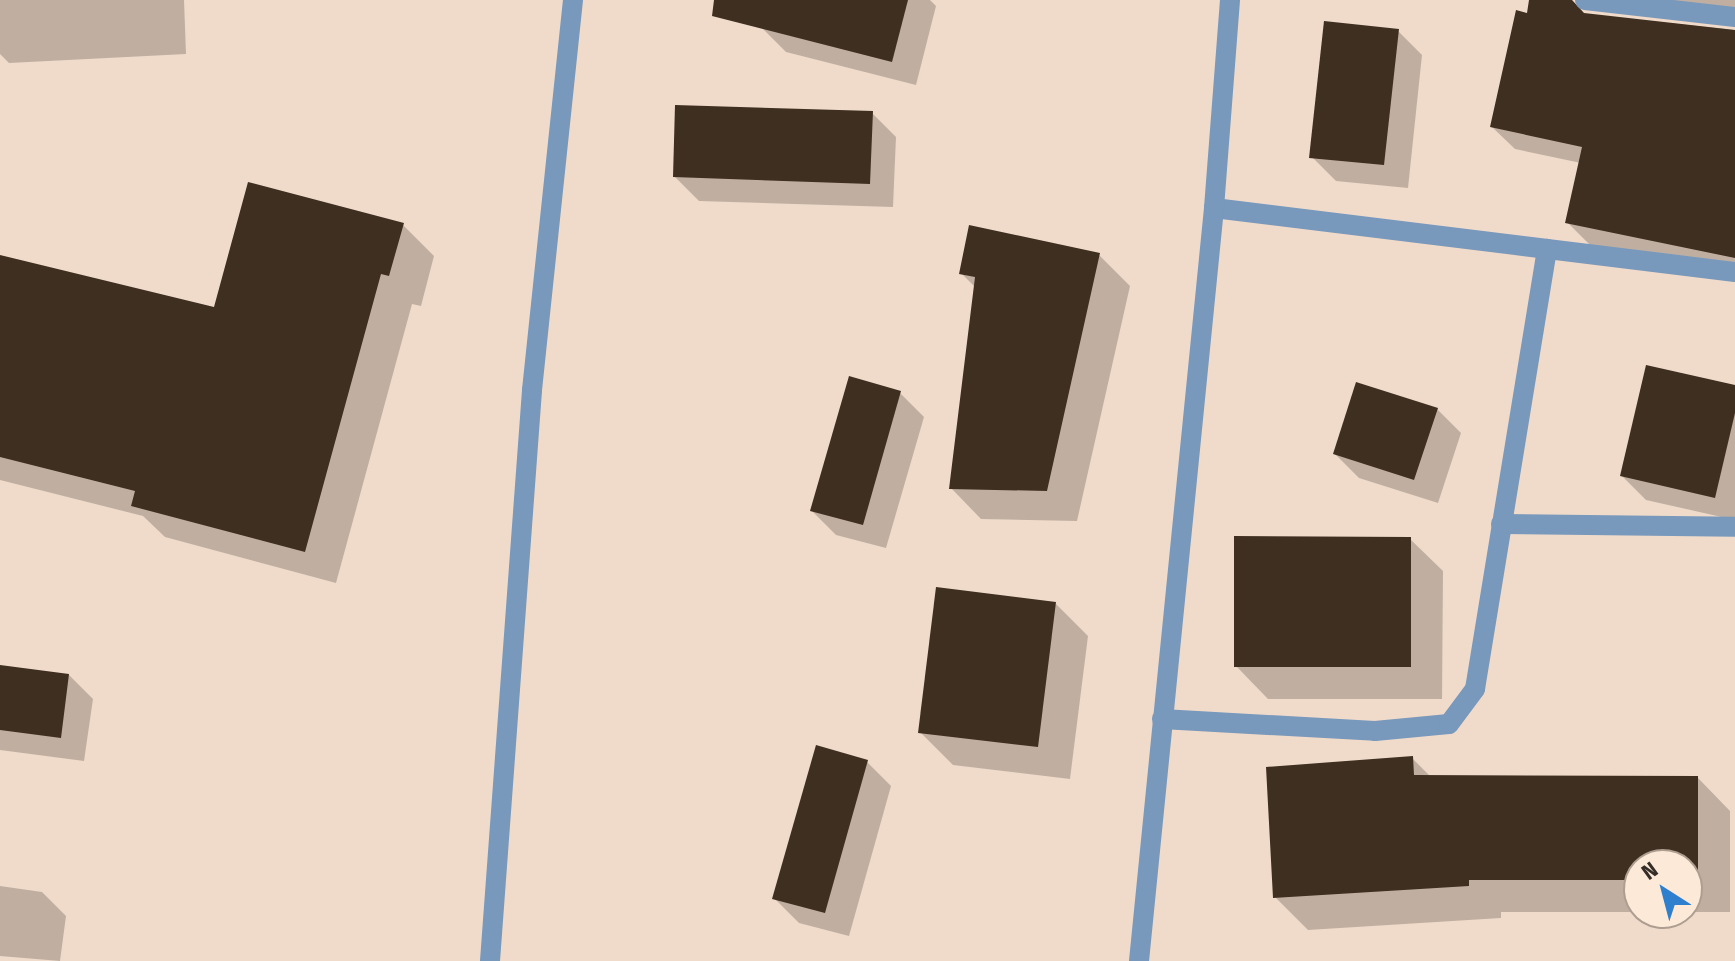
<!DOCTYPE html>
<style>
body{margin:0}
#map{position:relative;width:1735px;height:961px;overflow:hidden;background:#f0dbca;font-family:"Fira Sans Condensed",sans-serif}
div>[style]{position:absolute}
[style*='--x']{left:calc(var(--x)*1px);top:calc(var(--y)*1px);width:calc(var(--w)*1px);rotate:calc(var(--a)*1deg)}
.shadow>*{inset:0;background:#0003}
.building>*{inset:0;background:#3f2f21}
.minor>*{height:20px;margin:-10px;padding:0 10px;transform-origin:10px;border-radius:10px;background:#7898bc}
span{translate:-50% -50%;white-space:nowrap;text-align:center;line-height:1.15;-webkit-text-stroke:8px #fde9d7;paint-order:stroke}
.north{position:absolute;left:1623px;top:849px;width:80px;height:80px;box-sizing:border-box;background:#fde9d7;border:2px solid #ad9e91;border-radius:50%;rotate:324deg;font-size:22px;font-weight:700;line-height:32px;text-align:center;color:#352d27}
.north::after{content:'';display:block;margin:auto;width:28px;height:36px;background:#2e7fce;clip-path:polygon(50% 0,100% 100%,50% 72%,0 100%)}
</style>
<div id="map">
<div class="shadow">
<i style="clip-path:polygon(0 0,184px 0,186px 54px,9px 63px,0 54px)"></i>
<i style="clip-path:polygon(770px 0,930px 0,936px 6px,916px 85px,786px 52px,762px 28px)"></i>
<i style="clip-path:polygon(1604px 0,1735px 0,1735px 24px)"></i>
<i style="clip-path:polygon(1582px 14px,1735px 30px,1735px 275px,1590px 245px,1567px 222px,1581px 163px,1515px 149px,1492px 127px,1578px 27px)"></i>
<i style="clip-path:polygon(1398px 31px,1422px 55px,1408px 188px,1336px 181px,1312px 157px)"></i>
<i style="clip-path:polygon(872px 113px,896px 137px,893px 207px,699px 201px,675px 177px)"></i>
<i style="clip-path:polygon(403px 225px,434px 256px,421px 306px,412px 304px,336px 583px,165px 537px,143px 516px,0 480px,0 257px,215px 309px)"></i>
<i style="clip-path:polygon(1099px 255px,1130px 286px,1077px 521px,981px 519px,951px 488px,976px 288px,961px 273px)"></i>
<i style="clip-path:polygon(1735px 387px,1735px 520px,1646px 500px,1622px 476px)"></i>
<i style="clip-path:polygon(900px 393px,924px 417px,886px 548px,836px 535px,812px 511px)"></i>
<i style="clip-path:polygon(1437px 409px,1461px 433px,1438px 503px,1359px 478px,1335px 454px)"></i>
<i style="clip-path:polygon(1410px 539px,1443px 571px,1442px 699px,1268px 699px,1236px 666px)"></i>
<i style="clip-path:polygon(1056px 604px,1088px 636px,1070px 779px,953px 765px,920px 732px)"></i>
<i style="clip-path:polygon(0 667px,69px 675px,93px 699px,84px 761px,0 750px)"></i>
<i style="clip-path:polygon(1413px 759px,1431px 777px,1698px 778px,1730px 811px,1730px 912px,1687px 912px,1687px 865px,1639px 865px,1639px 912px,1501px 912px,1501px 918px,1308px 930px,1275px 897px)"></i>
<i style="clip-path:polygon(867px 762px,891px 786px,849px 936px,799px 923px,775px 899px)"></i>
<i style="clip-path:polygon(0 886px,42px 892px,66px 916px,60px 961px,0 956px)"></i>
</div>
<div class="building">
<i style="clip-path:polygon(714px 0,908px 0,892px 62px,712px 16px)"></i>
<i style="clip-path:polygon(1529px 0,1572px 0,1584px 13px,1735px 30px,1735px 258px,1565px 223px,1582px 147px,1490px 127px,1516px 10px,1527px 13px)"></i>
<i style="clip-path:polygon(1324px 21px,1399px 29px,1384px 165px,1309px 158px)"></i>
<i style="clip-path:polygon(675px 105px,873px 111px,870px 184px,673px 177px)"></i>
<i style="clip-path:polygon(248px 182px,404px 223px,389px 276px,381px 274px,305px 552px,131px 506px,135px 491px,0 457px,0 255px,214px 307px)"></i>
<i style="clip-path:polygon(969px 225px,1100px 253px,1047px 491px,949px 489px,975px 277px,959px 274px)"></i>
<i style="clip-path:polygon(1646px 365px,1735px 385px,1735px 413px,1715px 498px,1620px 476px)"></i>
<i style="clip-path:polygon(849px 376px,901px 391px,863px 525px,810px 511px)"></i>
<i style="clip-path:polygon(1356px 382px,1438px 408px,1414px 480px,1333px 454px)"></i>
<i style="clip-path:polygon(1234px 536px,1411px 537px,1411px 667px,1234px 667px)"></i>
<i style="clip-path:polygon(936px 587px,1056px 602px,1038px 747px,918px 733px)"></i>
<i style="clip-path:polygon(0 665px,69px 674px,61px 738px,0 730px)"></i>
<i style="clip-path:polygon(816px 745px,868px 760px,825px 913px,772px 899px)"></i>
<i style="clip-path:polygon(1413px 756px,1414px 775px,1698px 776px,1698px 881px,1687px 881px,1687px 865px,1639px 865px,1639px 880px,1469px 880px,1469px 886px,1273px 898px,1266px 767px)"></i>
</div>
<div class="minor">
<i style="--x:1585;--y:0;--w:151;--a:6.5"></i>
<i style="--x:1214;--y:208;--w:525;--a:7"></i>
<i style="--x:1501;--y:524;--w:234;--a:0.7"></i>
<i style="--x:1162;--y:719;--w:213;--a:3.2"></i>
<i style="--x:1375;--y:731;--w:74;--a:-5.4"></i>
<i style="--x:1449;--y:724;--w:44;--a:-53.4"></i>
<i style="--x:1475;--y:689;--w:446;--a:-80.7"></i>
<i style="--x:490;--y:961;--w:573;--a:-85.79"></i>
<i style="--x:532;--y:390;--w:392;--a:-84"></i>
<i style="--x:1139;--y:961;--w:757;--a:-84.31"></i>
<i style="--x:1214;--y:208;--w:209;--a:-85.6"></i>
</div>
<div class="north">N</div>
</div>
